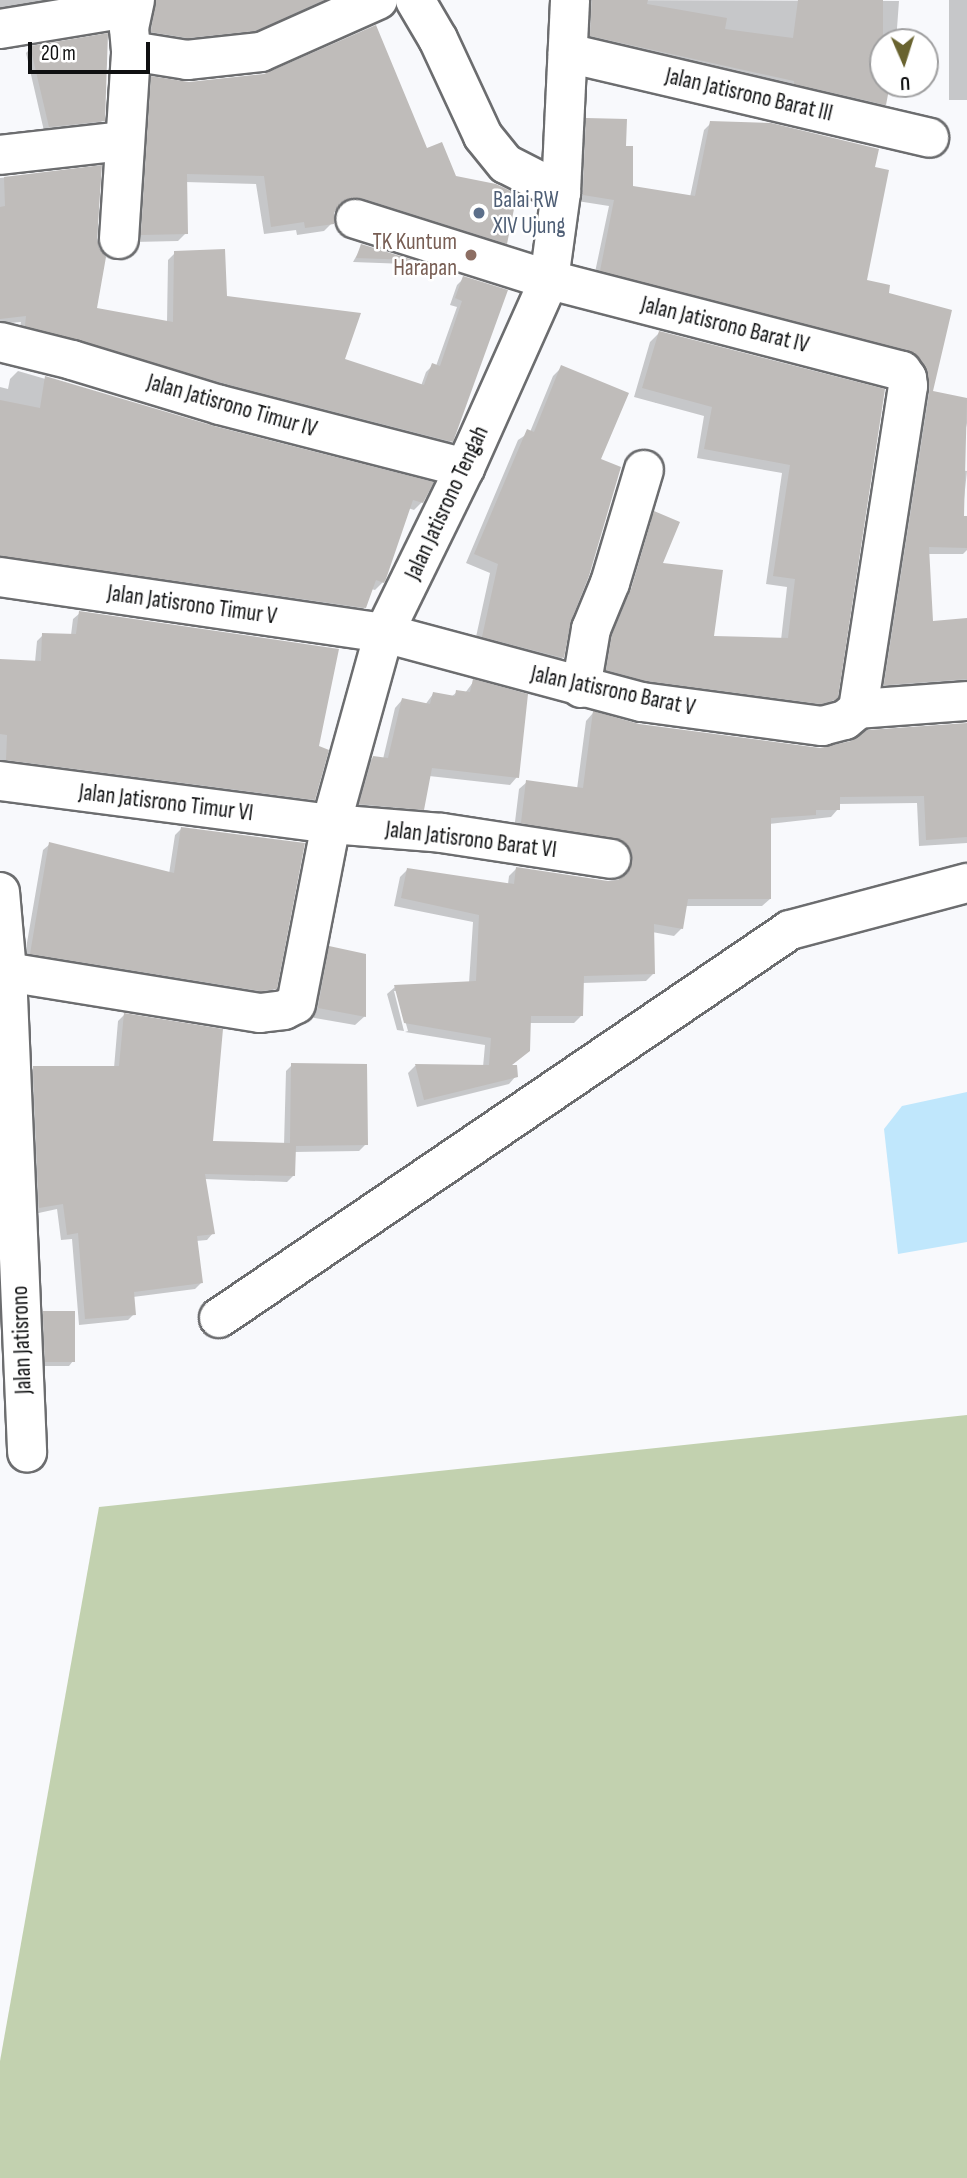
<!DOCTYPE html>
<style>
body{margin:0}
#map{position:relative;width:967px;height:2178px;overflow:hidden;background:#f8f9fc;font-family:"Sofia Sans Condensed",sans-serif}
div>[style]{position:absolute}
[style*='--x']{left:calc(var(--x)*1px);top:calc(var(--y)*1px);width:calc(var(--w)*1px);rotate:calc(var(--a)*1deg)}
.green>*{inset:0;background:#c2d1af}
.water>*{inset:0;background:#c0e7fc}
.shadow>*{inset:0;background:#0003}
.building>*{inset:0;background:#bfbcba}
.roads{filter:drop-shadow(2px 0 #6c6d6f) drop-shadow(-2px 0 #6c6d6f) drop-shadow(0 2px #6c6d6f) drop-shadow(0 -2px #6c6d6f)}
.minor>*{height:38px;margin:-19px;padding:0 19px;transform-origin:19px;border-radius:19px;background:#fff}
.dots>*{width:19px;height:19px;translate:-50% -50%;box-sizing:border-box;border:4px solid #fff;border-radius:50%}
span{translate:-50% -50%;white-space:nowrap;text-align:center;line-height:1.15;-webkit-text-stroke:5px #fff;paint-order:stroke}
.street-label{font-size:23px;color:#0f1011}
.service-label{font-size:23px;color:#4e5e75}
.left{translate:0 -50%;text-align:left}
.education-label{font-size:23px;color:#785e54}
.right{translate:-100% -50%;text-align:right}
.north{position:absolute;left:869px;top:28px;width:70px;height:70px;box-sizing:border-box;background:#fff;border:2px solid #9f9fa0;border-radius:50%;rotate:177deg;font-size:19px;font-weight:700;line-height:28px;text-align:center;color:#0f1011}
.north::after{content:'';display:block;margin:auto;width:24px;height:32px;background:#69632f;clip-path:polygon(50% 0,100% 100%,50% 72%,0 100%)}
.scale{position:absolute;left:28px;top:42px;width:122px;height:32px;box-sizing:border-box;border:4px solid #0f1011;border-top:0;padding-left:9px;font-size:21px;line-height:24px;white-space:nowrap;color:#0f1011;-webkit-text-stroke:5px #fff;paint-order:stroke}
</style>
<div id="map">
<div class="green">
<i style="clip-path:polygon(967px 1415px,967px 2178px,0 2178px,0 2061px,99px 1507px)"></i>
</div>
<div class="water">
<i style="clip-path:polygon(967px 1092px,967px 1242px,898px 1254px,884px 1129px,902px 1106px)"></i>
</div>
<div class="shadow">
<i style="clip-path:polygon(0 0,70px 0,0 12px)"></i>
<i style="clip-path:polygon(149px 0,329px 0,247px 37px,180px 44px,146px 38px)"></i>
<i style="clip-path:polygon(584px 0,899px 1px,896px 42px,883px 42px,883px 84px,888px 84px,885px 105px,878px 111px,584px 42px)"></i>
<i style="clip-path:polygon(949px 0,967px 0,967px 100px,949px 100px)"></i>
<i style="clip-path:polygon(31px 48px,103px 120px,98px 125px,44px 131px,26px 53px)"></i>
<i style="clip-path:polygon(152px 78px,426px 150px,455px 177px,506px 243px,497px 251px,352px 205px,335px 208px,332px 223px,324px 231px,297px 235px,296px 230px,264px 234px,256px 184px,185px 182px,186px 233px,178px 241px,134px 242px,144px 86px)"></i>
<i style="clip-path:polygon(587px 119px,624px 147px,631px 188px,690px 197px,704px 130px,711px 123px,873px 168px,865px 282px,887px 294px,950px 311px,931px 392px,967px 400px,967px 423px,957px 470px,967px 471px,962px 518px,967px 518px,967px 550px,963px 554px,928px 554px,931px 623px,967px 620px,967px 687px,878px 691px,924px 397px,594px 277px,609px 206px,577px 201px,580px 126px)"></i>
<i style="clip-path:polygon(100px 167px,95px 310px,167px 322px,168px 260px,175px 253px,226px 298px,343px 360px,421px 386px,426px 372px,433px 365px,436px 366px,457px 307px,450px 305px,457px 285px,464px 278px,506px 291px,451px 441px,444px 448px,19px 332px,21px 322px,0 324px,0 178px)"></i>
<i style="clip-path:polygon(362px 246px,410px 261px,406px 264px,353px 262px)"></i>
<i style="clip-path:polygon(evenodd,659px 333px,883px 391px,836px 697px,824px 708px,598px 678px,604px 645px,646px 522px,655px 513px,661px 565px,712px 637px,781px 640px,787px 587px,766px 584px,782px 473px,697px 458px,704px 416px,634px 397px,650px 342px,659px 333px,649px 522px,653px 522px,630px 598px,627px 597px,649px 522px)"></i>
<i style="clip-path:polygon(562px 367px,568px 625px,562px 658px,553px 667px,474px 646px,490px 573px,466px 563px,518px 440px,530px 432px,553px 376px)"></i>
<i style="clip-path:polygon(18px 371px,214px 428px,422px 502px,414px 510px,408px 508px,383px 582px,375px 590px,371px 589px,365px 607px,357px 615px,0 563px,0 387px,8px 389px,10px 379px)"></i>
<i style="clip-path:polygon(80px 613px,317px 747px,313px 799px,307px 805px,0 766px,0 660px,35px 662px,37px 641px,43px 635px,71px 635px,73px 619px)"></i>
<i style="clip-path:polygon(474px 681px,517px 777px,510px 785px,429px 776px,423px 809px,415px 817px,353px 811px,365px 765px,373px 758px,383px 759px,395px 708px,402px 700px,425px 705px,433px 694px,451px 697px,457px 692px,465px 693px)"></i>
<i style="clip-path:polygon(593px 713px,639px 725px,820px 749px,967px 725px,967px 843px,919px 846px,917px 803px,838px 804px,838px 809px,831px 817px,769px 824px,770px 899px,762px 906px,685px 906px,682px 928px,674px 936px,652px 932px,654px 973px,646px 981px,582px 983px,581px 1016px,574px 1023px,529px 1023px,509px 1067px,516px 1076px,509px 1084px,417px 1107px,408px 1073px,415px 1066px,483px 1067px,485px 1045px,405px 1032px,408px 1031px,397px 991px,394px 991px,404px 1031px,397px 1030px,387px 994px,395px 987px,469px 983px,473px 922px,394px 906px,400px 877px,407px 870px,508px 884px,509px 876px,517px 868px,608px 882px,622px 879px,626px 871px,514px 830px,519px 789px,527px 782px,577px 789px,586px 721px)"></i>
<i style="clip-path:polygon(182px 828px,275px 988px,268px 995px,24px 960px,43px 850px,50px 844px,169px 874px,175px 835px)"></i>
<i style="clip-path:polygon(330px 948px,365px 1016px,355px 1025px,309px 1017px,321px 958px)"></i>
<i style="clip-path:polygon(124px 1015px,211px 1143px,284px 1145px,286px 1071px,292px 1065px,366px 1144px,359px 1151px,294px 1152px,294px 1175px,287px 1182px,204px 1179px,213px 1233px,207px 1240px,196px 1241px,201px 1283px,195px 1289px,133px 1297px,134px 1314px,128px 1320px,79px 1325px,72px 1239px,61px 1240px,57px 1209px,34px 1214px,27px 1074px,34px 1068px,114px 1068px,118px 1021px)"></i>
<i style="clip-path:polygon(44px 1313px,73px 1361px,69px 1366px,41px 1366px,39px 1318px)"></i>
</div>
<div class="building">
<i style="clip-path:polygon(156px 0,324px 0,255px 31px,188px 38px,151px 32px)"></i>
<i style="clip-path:polygon(592px 0,648px 0,647px 4px,727px 18px,725px 29px,793px 38px,798px 0,883px 0,883px 84px,890px 84px,886px 105px,794px 84px,794px 81px,590px 36px)"></i>
<i style="clip-path:polygon(376px 25px,427px 148px,442px 142px,456px 176px,496px 184px,517px 194px,507px 244px,361px 198px,350px 198px,340px 203px,334px 213px,334px 224px,305px 228px,304px 222px,271px 227px,264px 176px,187px 174px,188px 234px,141px 235px,151px 76px,189px 82px,264px 74px)"></i>
<i style="clip-path:polygon(108px 33px,105px 121px,49px 127px,30px 46px)"></i>
<i style="clip-path:polygon(586px 118px,627px 119px,626px 146px,633px 146px,633px 186px,695px 196px,710px 121px,771px 123px,879px 149px,875px 167px,889px 170px,867px 280px,890px 285px,889px 293px,952px 310px,933px 391px,967px 398px,964px 516px,967px 516px,967px 548px,929px 547px,933px 621px,967px 618px,967px 679px,884px 685px,930px 389px,925px 365px,907px 350px,600px 271px,614px 200px,583px 195px)"></i>
<i style="clip-path:polygon(102px 165px,97px 238px,99px 248px,106px 257px,97px 308px,173px 322px,174px 251px,225px 249px,227px 296px,361px 313px,345px 359px,424px 385px,432px 363px,440px 366px,462px 301px,455px 298px,463px 276px,508px 290px,453px 442px,226px 384px,25px 326px,26px 316px,0 319px,0 207px,5px 206px,4px 177px)"></i>
<i style="clip-path:polygon(361px 244px,413px 260px,356px 258px)"></i>
<i style="clip-path:polygon(659px 331px,885px 389px,838px 698px,835px 700px,821px 704px,646px 681px,606px 670px,612px 635px,631px 589px,654px 511px,680px 522px,663px 563px,723px 570px,714px 636px,788px 638px,795px 579px,773px 576px,790px 465px,704px 449px,712px 407px,642px 388px)"></i>
<i style="clip-path:polygon(561px 365px,629px 393px,601px 459px,621px 467px,589px 576px,571px 621px,564px 658px,482px 637px,498px 564px,474px 554px,527px 429px,534px 432px)"></i>
<i style="clip-path:polygon(45px 376px,214px 426px,434px 482px,423px 503px,413px 500px,386px 579px,384px 583px,376px 580px,366px 608px,0 556px,0 400px,40px 408px)"></i>
<i style="clip-path:polygon(79px 611px,339px 649px,319px 746px,329px 750px,315px 800px,6px 760px,7px 735px,0 734px,0 659px,41px 661px,42px 633px,76px 634px)"></i>
<i style="clip-path:polygon(473px 679px,528px 694px,519px 778px,432px 768px,424px 810px,359px 804px,373px 756px,388px 758px,402px 698px,430px 704px,433px 692px,455px 696px,456px 690px,470px 692px)"></i>
<i style="clip-path:polygon(593px 711px,639px 724px,820px 748px,851px 741px,867px 730px,967px 723px,967px 837px,926px 840px,924px 796px,840px 797px,840px 810px,816px 810px,816px 815px,771px 818px,771px 899px,688px 899px,683px 929px,654px 924px,655px 974px,584px 976px,583px 1016px,531px 1016px,530px 1051px,512px 1065px,517px 1065px,518px 1077px,424px 1100px,415px 1064px,489px 1065px,491px 1038px,404px 1023px,394px 985px,476px 981px,479px 915px,401px 898px,407px 868px,514px 884px,516px 867px,608px 881px,618px 880px,628px 873px,632px 863px,632px 852px,624px 842px,521px 823px,526px 780px,583px 788px)"></i>
<i style="clip-path:polygon(181px 827px,305px 843px,277px 989px,260px 991px,30px 954px,49px 842px,174px 873px)"></i>
<i style="clip-path:polygon(329px 946px,366px 954px,366px 1017px,318px 1008px)"></i>
<i style="clip-path:polygon(124px 1013px,223px 1029px,213px 1141px,290px 1143px,291px 1063px,367px 1064px,368px 1145px,296px 1146px,295px 1176px,205px 1174px,215px 1234px,197px 1236px,203px 1283px,134px 1292px,136px 1315px,85px 1319px,78px 1233px,67px 1235px,63px 1204px,39px 1208px,33px 1066px,119px 1066px)"></i>
<i style="clip-path:polygon(43px 1311px,75px 1311px,75px 1362px,45px 1362px)"></i>
</div>
<div class="roads">
<div class="minor">
<i style="--x:135;--y:0;--w:29;--a:102"></i>
<i style="--x:129;--y:28;--w:23;--a:85"></i>
<i style="--x:131;--y:51;--w:57;--a:9.1"></i>
<i style="--x:187;--y:60;--w:74;--a:-6.2"></i>
<i style="--x:261;--y:52;--w:128;--a:-24"></i>
<i style="--x:415;--y:0;--w:45;--a:59.5"></i>
<i style="--x:438;--y:39;--w:107;--a:65.1"></i>
<i style="--x:483;--y:136;--w:36;--a:51"></i>
<i style="--x:506;--y:164;--w:62;--a:27"></i>
<i style="--x:0;--y:29;--w:135;--a:-9.4"></i>
<i style="--x:568;--y:53;--w:371;--a:13.2"></i>
<i style="--x:0;--y:155;--w:124;--a:-6.5"></i>
<i style="--x:119;--y:239;--w:188;--a:-86.3"></i>
<i style="--x:0;--y:342;--w:74;--a:14"></i>
<i style="--x:72;--y:360;--w:155;--a:16.9"></i>
<i style="--x:220;--y:405;--w:253;--a:14.4"></i>
<i style="--x:0;--y:577;--w:388;--a:8.3"></i>
<i style="--x:384;--y:633;--w:267;--a:15"></i>
<i style="--x:642;--y:702;--w:182;--a:7.6"></i>
<i style="--x:822;--y:726;--w:24;--a:-15"></i>
<i style="--x:845;--y:720;--w:17;--a:-40"></i>
<i style="--x:858;--y:709;--w:327;--a:-81.2"></i>
<i style="--x:908;--y:386;--w:8;--a:-97"></i>
<i style="--x:907;--y:378;--w:9;--a:-126"></i>
<i style="--x:902;--y:371;--w:365;--a:-165.5"></i>
<i style="--x:549;--y:280;--w:203;--a:-162.5"></i>
<i style="--x:581;--y:688;--w:60;--a:-80.4"></i>
<i style="--x:591;--y:629;--w:50;--a:-67.6"></i>
<i style="--x:610;--y:583;--w:118;--a:-73.3"></i>
<i style="--x:858;--y:709;--w:109;--a:-4.2"></i>
<i style="--x:0;--y:781;--w:334;--a:7.4"></i>
<i style="--x:331;--y:824;--w:111;--a:4.6"></i>
<i style="--x:442;--y:833;--w:171;--a:8.7"></i>
<i style="--x:0;--y:892;--w:80;--a:85"></i>
<i style="--x:7;--y:972;--w:481;--a:87.6"></i>
<i style="--x:7;--y:972;--w:256;--a:9.2"></i>
<i style="--x:260;--y:1013;--w:24;--a:-7"></i>
<i style="--x:284;--y:1010;--w:13;--a:-27"></i>
<i style="--x:296;--y:1004;--w:183;--a:-79"></i>
<i style="--x:331;--y:824;--w:198;--a:-74.5"></i>
<i style="--x:384;--y:633;--w:184;--a:-63.9"></i>
<i style="--x:465;--y:468;--w:206;--a:-65.9"></i>
<i style="--x:549;--y:280;--w:89;--a:-82.2"></i>
<i style="--x:561;--y:192;--w:192;--a:-87.3"></i>
<i style="--x:219;--y:1318;--w:690;--a:-34.2"></i>
<i style="--x:790;--y:930;--w:183;--a:-14.9"></i>
</div>
</div>
<div class="dots">
<i style="left:479px;top:213px;background:#5c6f8a"></i>
<i style="left:471px;top:255px;background:#8d6e63"></i>
</div>
<div class="street-label">
<span style="left:749px;top:95px;rotate:13deg">Jalan Jatisrono Barat III</span>
<span style="left:725px;top:325px;rotate:14deg">Jalan Jatisrono Barat IV</span>
<span style="left:232px;top:406px;rotate:16deg">Jalan Jatisrono Timur IV</span>
<span style="left:447px;top:503px;rotate:-65deg">Jalan Jatisrono Tengah</span>
<span style="left:192px;top:605px;rotate:8deg">Jalan Jatisrono Timur V</span>
<span style="left:613px;top:691px;rotate:12deg">Jalan Jatisrono Barat V</span>
<span style="left:166px;top:803px;rotate:7deg">Jalan Jatisrono Timur VI</span>
<span style="left:471px;top:840px;rotate:7deg">Jalan Jatisrono Barat VI</span>
<span style="left:22px;top:1340px;rotate:-92deg">Jalan Jatisrono</span>
</div>
<div class="service-label">
<span class="left" style="left:493px;top:213px">Balai RW<br>XIV Ujung</span>
</div>
<div class="education-label">
<span class="right" style="left:457px;top:255px">TK Kuntum<br>Harapan</span>
</div>
<div class="north">U</div>
<div class="scale">20 m</div>
</div>
